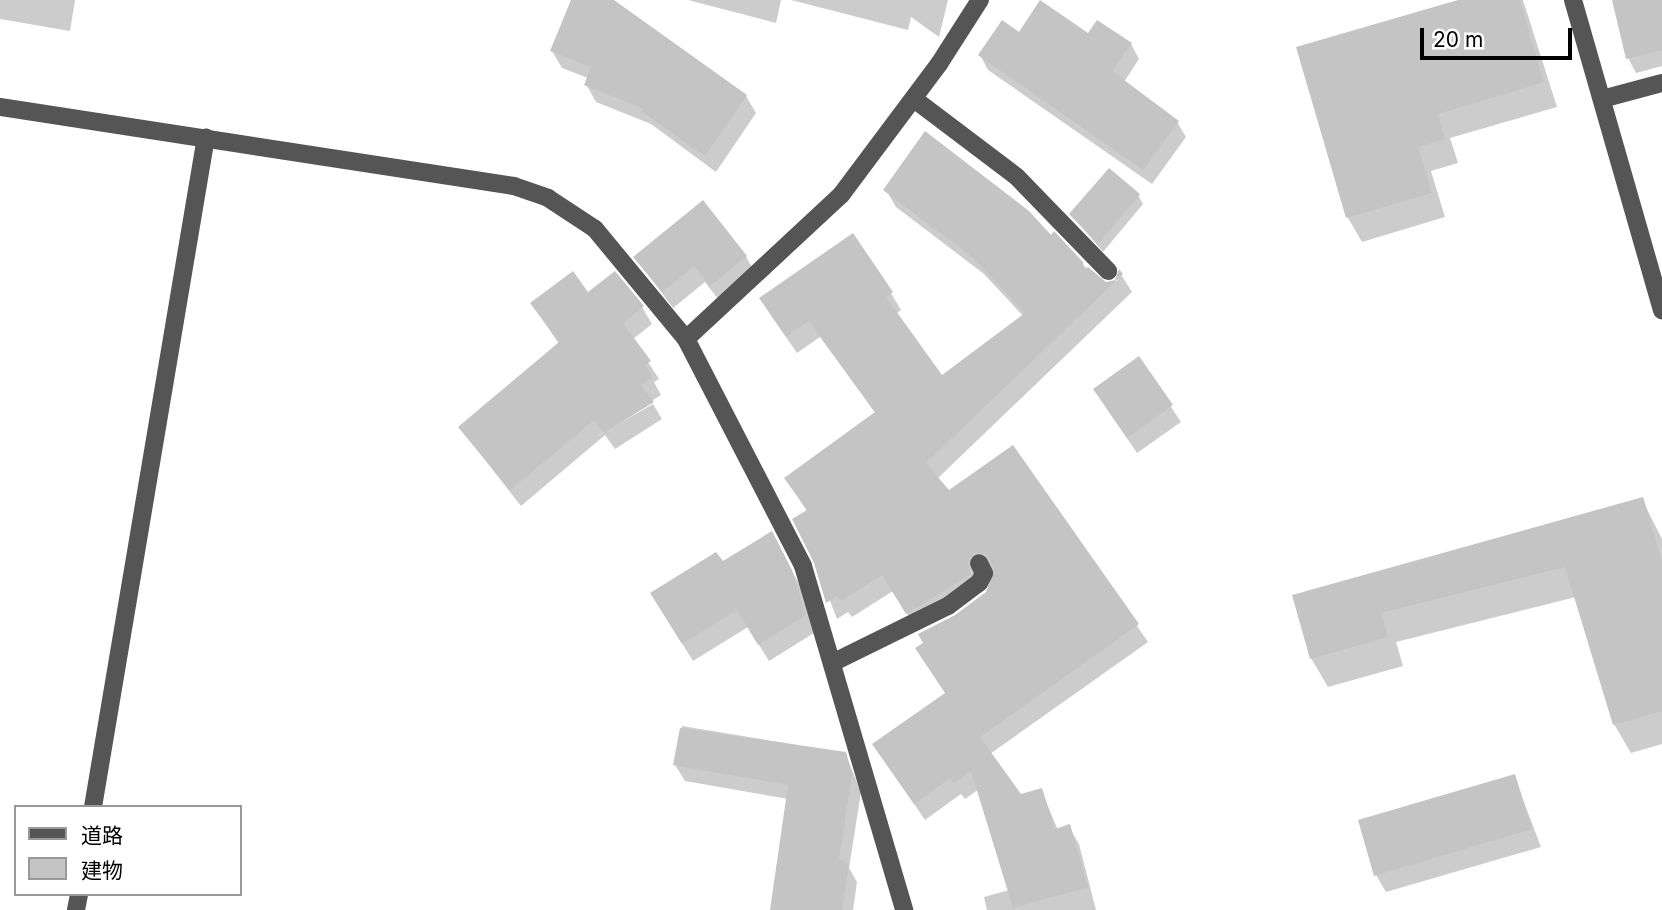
<!DOCTYPE html>
<meta charset="utf-8">
<style>
body{margin:0}
#map{position:relative;width:1662px;height:910px;overflow:hidden;background:#fff;font-family:Inter,"Noto Sans JP",sans-serif}
div>[style]{position:absolute}
[style*='--x']{left:calc(var(--x)*1px);top:calc(var(--y)*1px);width:calc(var(--w)*1px);rotate:calc(var(--a)*1deg)}
.shadow>*{inset:0;background:#0003}
.building>*{inset:0;background:#c4c4c4}
.minor>*{height:18px;margin:-9px;padding:0 9px;transform-origin:9px;border-radius:9px;background:#555}
span{translate:-50% -50%;white-space:nowrap;text-align:center;line-height:1.15;-webkit-text-stroke:5px #fff;paint-order:stroke}
.legend{position:absolute;left:14px;top:805px;width:228px;height:91px;box-sizing:border-box;background:#fff;border:2px solid #999;margin:0;padding:9px 12px;list-style:none;font-size:21px;color:#000}
.legend li{display:flex;align-items:center;gap:14px;height:35px}
.legend b{width:35px;border:2px solid #999}
.scale{position:absolute;left:1420px;top:28px;width:152px;height:32px;box-sizing:border-box;border:4px solid #000;border-top:0;padding-left:9px;font-size:21px;line-height:24px;white-space:nowrap;color:#000;-webkit-text-stroke:5px #fff;paint-order:stroke}
</style>
<div id="map">
<div class="shadow">
<i style="clip-path:polygon(0 0,75px 0,70px 31px,0 19px)"></i>
<i style="clip-path:polygon(688px 0,781px 0,776px 23px)"></i>
<i style="clip-path:polygon(791px 0,948px 0,939px 37px,911px 17px,908px 30px)"></i>
<i style="clip-path:polygon(1464px 0,1523px 0,1557px 107px,1450px 138px,1458px 163px,1431px 171px,1445px 217px,1362px 242px,1348px 218px,1298px 49px)"></i>
<i style="clip-path:polygon(1614px 0,1662px 0,1662px 66px,1636px 73px,1628px 58px)"></i>
<i style="clip-path:polygon(1019px 34px,1089px 36px,1131px 44px,1139px 59px,1124px 82px,1177px 122px,1186px 137px,1152px 184px,988px 70px,980px 55px)"></i>
<i style="clip-path:polygon(552px 51px,746px 96px,756px 113px,716px 172px,651px 124px,596px 102px,586px 84px,588px 78px,562px 68px)"></i>
<i style="clip-path:polygon(886px 190px,1051px 237px,1105px 284px,1117px 281px,1120px 273px,1132px 292px,937px 479px,948px 492px,1013px 447px,1148px 642px,990px 754px,1020px 796px,1041px 790px,1058px 830px,1069px 827px,1079px 844px,1096px 910px,987px 910px,984px 897px,1009px 890px,979px 789px,965px 799px,961px 794px,925px 820px,874px 745px,946px 694px,956px 617px,988px 593px,997px 574px,917px 630px,893px 591px,852px 617px,848px 612px,837px 619px,815px 562px,807px 511px,786px 479px,876px 414px,820px 337px,797px 353px,771px 315px,891px 293px,901px 310px,896px 314px,942px 378px,1024px 317px,984px 274px,896px 207px)"></i>
<i style="clip-path:polygon(1138px 195px,1143px 204px,1103px 252px,1071px 214px)"></i>
<i style="clip-path:polygon(635px 257px,746px 257px,756px 274px,721px 303px,705px 282px,673px 308px)"></i>
<i style="clip-path:polygon(588px 294px,642px 307px,652px 324px,633px 339px,659px 379px,654px 382px,661px 395px,596px 437px,653px 404px,662px 419px,615px 449px,605px 435px,521px 506px,460px 428px,559px 344px,532px 304px)"></i>
<i style="clip-path:polygon(1139px 359px,1181px 422px,1137px 453px,1105px 406px)"></i>
<i style="clip-path:polygon(1642px 499px,1662px 539px,1662px 744px,1631px 753px,1614px 724px,1576px 597px,1396px 642px,1403px 666px,1328px 687px,1311px 658px,1294px 596px)"></i>
<i style="clip-path:polygon(781px 550px,802px 590px,814px 633px,769px 661px,748px 627px,693px 661px,662px 611px,722px 563px)"></i>
<i style="clip-path:polygon(682px 726px,845px 753px,861px 792px,849px 868px,857px 882px,853px 910px,771px 910px,788px 799px,685px 781px,675px 765px)"></i>
<i style="clip-path:polygon(1514px 776px,1541px 847px,1386px 892px,1376px 875px)"></i>
</div>
<div class="building">
<i style="clip-path:polygon(571px 0,614px 0,747px 95px,705px 156px,641px 111px,644px 109px,584px 85px,591px 67px,550px 51px)"></i>
<i style="clip-path:polygon(1040px 0,1088px 33px,1097px 20px,1132px 43px,1112px 71px,1179px 121px,1143px 170px,978px 55px,1002px 20px,1019px 32px)"></i>
<i style="clip-path:polygon(1458px 0,1520px 0,1544px 82px,1438px 114px,1445px 139px,1418px 147px,1432px 193px,1346px 218px,1296px 47px)"></i>
<i style="clip-path:polygon(1612px 0,1662px 0,1662px 50px,1626px 59px)"></i>
<i style="clip-path:polygon(925px 131px,1029px 211px,1051px 235px,1054px 231px,1083px 262px,1084px 270px,1088px 267px,1106px 282px,1115px 280px,1119px 269px,1123px 274px,926px 463px,949px 490px,1013px 445px,1139px 624px,980px 737px,1021px 794px,1042px 788px,1055px 829px,1070px 824px,1088px 887px,1013px 908px,971px 771px,954px 783px,950px 778px,914px 804px,872px 744px,945px 693px,915px 648px,923px 643px,918px 634px,955px 615px,986px 592px,994px 568px,986px 554px,973px 553px,968px 562px,970px 575px,906px 614px,882px 575px,841px 601px,837px 596px,826px 603px,814px 563px,792px 519px,807px 510px,784px 478px,875px 412px,809px 321px,786px 337px,759px 298px,853px 233px,893px 292px,886px 297px,942px 375px,1025px 313px,972px 257px,883px 190px)"></i>
<i style="clip-path:polygon(1109px 168px,1140px 194px,1098px 244px,1069px 214px)"></i>
<i style="clip-path:polygon(703px 200px,747px 256px,710px 286px,694px 266px,662px 292px,633px 257px)"></i>
<i style="clip-path:polygon(573px 271px,588px 292px,615px 271px,644px 306px,623px 323px,651px 361px,645px 365px,653px 377px,641px 385px,654px 402px,604px 433px,594px 420px,510px 490px,458px 427px,559px 342px,530px 303px)"></i>
<i style="clip-path:polygon(1139px 356px,1173px 405px,1127px 438px,1093px 389px)"></i>
<i style="clip-path:polygon(1643px 497px,1662px 561px,1662px 711px,1613px 725px,1565px 567px,1381px 613px,1388px 637px,1310px 659px,1292px 595px)"></i>
<i style="clip-path:polygon(772px 531px,792px 570px,806px 615px,758px 645px,737px 610px,682px 644px,650px 593px,716px 552px,723px 561px)"></i>
<i style="clip-path:polygon(680px 728px,846px 752px,852px 774px,839px 859px,849px 864px,842px 910px,770px 910px,788px 785px,673px 765px)"></i>
<i style="clip-path:polygon(1515px 774px,1532px 829px,1374px 876px,1358px 820px)"></i>
</div>
<div class="minor">
<i style="--x:1573;--y:0;--w:323;--a:74"></i>
<i style="--x:914;--y:99;--w:129;--a:37.1"></i>
<i style="--x:1017;--y:177;--w:131;--a:45.9"></i>
<i style="--x:1602;--y:99;--w:62;--a:-14.9"></i>
<i style="--x:0;--y:107;--w:520;--a:8.74"></i>
<i style="--x:514;--y:186;--w:36;--a:19"></i>
<i style="--x:548;--y:198;--w:56;--a:33.4"></i>
<i style="--x:595;--y:229;--w:143;--a:50.4"></i>
<i style="--x:686;--y:339;--w:255;--a:62.7"></i>
<i style="--x:803;--y:566;--w:359;--a:73.6"></i>
<i style="--x:686;--y:339;--w:212;--a:-42.9"></i>
<i style="--x:841;--y:195;--w:164;--a:-53.2"></i>
<i style="--x:939;--y:64;--w:76;--a:-57.4"></i>
<i style="--x:834;--y:662;--w:127;--a:-26.2"></i>
<i style="--x:948;--y:606;--w:39;--a:-37"></i>
<i style="--x:979;--y:583;--w:11;--a:-63"></i>
<i style="--x:984;--y:573;--w:11;--a:-117"></i>
<i style="--x:93;--y:807;--w:679;--a:-80.43"></i>
<i style="--x:76;--y:910;--w:16;--a:-79"></i>
</div>
<ul class="legend">
<li><b style="height:9px;background:#555"></b>道路</li>
<li><b style="height:19px;background:#c4c4c4"></b>建物</li>
</ul>
<div class="scale">20 m</div>
</div>
